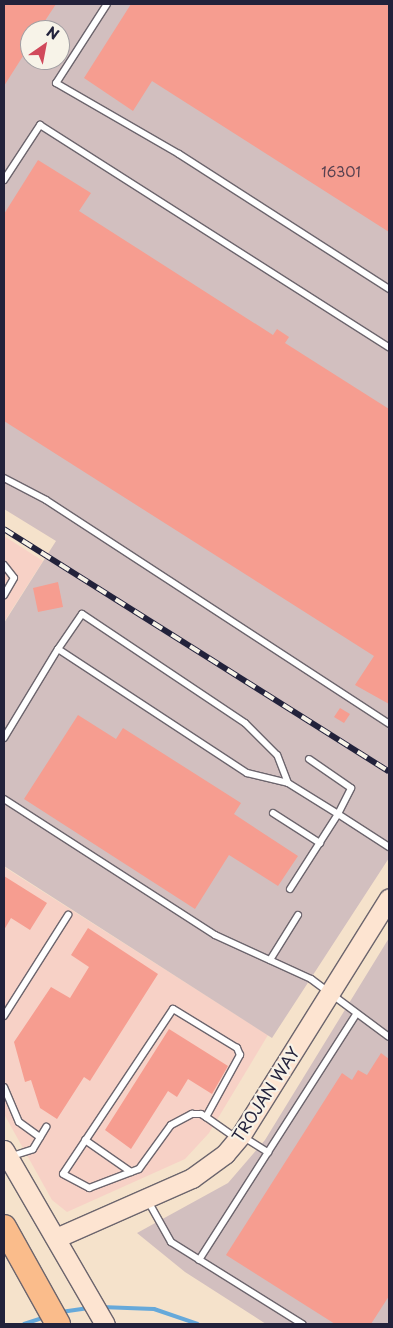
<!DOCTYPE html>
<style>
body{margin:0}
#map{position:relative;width:393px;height:1328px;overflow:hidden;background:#f5e2cb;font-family:"Playpen Sans",sans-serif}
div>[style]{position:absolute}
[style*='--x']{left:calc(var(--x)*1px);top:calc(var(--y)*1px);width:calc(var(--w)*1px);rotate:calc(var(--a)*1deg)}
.built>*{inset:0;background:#f7d1c6}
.industrial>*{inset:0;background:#d2bfbf}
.stream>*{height:4px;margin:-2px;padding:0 2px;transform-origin:2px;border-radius:2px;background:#66a9da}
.building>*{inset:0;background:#f69d90}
.roads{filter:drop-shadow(1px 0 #6c656d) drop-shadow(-1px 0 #6c656d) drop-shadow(0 1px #6c656d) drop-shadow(0 -1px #6c656d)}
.lane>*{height:6px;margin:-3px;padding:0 3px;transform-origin:3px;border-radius:3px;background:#fff}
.secondary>*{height:19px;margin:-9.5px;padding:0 9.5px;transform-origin:9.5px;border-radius:9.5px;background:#fde4d1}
.highway>*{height:24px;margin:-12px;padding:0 12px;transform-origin:12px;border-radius:12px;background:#fabc8b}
.rail>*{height:5.5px;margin-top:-2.75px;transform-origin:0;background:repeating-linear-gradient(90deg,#f7f3e8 0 11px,#22223b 0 22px);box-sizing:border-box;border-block:1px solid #22223b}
span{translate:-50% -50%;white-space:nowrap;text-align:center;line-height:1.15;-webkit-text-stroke:4.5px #f7f3e8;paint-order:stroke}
.number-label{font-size:14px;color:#574150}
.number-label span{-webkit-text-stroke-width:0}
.street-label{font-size:16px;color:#22223b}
.frame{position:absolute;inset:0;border:5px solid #22223b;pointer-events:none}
.north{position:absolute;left:20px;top:20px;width:50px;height:50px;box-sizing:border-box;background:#f7f3e8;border:1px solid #a29fa3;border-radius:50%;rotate:33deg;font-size:14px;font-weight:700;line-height:20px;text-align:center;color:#22223b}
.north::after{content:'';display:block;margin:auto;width:18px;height:22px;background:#d1495b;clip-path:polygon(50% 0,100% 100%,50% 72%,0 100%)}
</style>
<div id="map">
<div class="built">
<i style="clip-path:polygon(4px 536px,43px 561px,4px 622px)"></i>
<i style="clip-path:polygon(4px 867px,268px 1035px,209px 1133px,185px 1159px,67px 1212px,52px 1200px,4px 1114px)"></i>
</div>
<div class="industrial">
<i style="clip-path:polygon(evenodd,4px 4px,389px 4px,389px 858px,272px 1038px,4px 866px,4px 623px,56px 541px,4px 509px,4px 4px,30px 30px,60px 30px,60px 60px,30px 60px,30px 30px)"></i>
<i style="clip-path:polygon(389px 938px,389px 1324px,266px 1324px,185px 1272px,137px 1233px,228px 1183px,265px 1140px)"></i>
</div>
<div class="stream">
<i style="--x:101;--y:1307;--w:53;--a:2.2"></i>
<i style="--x:154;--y:1309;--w:46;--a:18.8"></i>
<i style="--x:61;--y:1312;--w:28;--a:-8"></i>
<i style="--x:24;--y:1324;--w:22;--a:-18"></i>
</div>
<div class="building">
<i style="clip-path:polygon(4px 4px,56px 4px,39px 30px,30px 30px,30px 45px,4px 86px)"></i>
<i style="clip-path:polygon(131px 4px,389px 4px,389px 232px,152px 81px,133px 111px,84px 78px)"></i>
<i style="clip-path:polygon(38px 160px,91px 193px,79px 211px,273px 335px,277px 329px,289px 337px,285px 343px,389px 409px,389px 704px,355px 685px,374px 656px,4px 421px,4px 214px)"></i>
<i style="clip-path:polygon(58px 582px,63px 607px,38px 612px,33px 588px)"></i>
<i style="clip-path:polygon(340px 708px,350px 714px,344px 723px,334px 717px)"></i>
<i style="clip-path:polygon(78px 715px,116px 739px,123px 728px,241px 803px,234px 814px,298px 856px,278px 886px,229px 855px,195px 909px,24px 799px)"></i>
<i style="clip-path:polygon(4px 876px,47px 903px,30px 930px,11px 918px,4px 930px)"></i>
<i style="clip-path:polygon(88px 928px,158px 974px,90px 1081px,84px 1077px,57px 1119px,40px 1108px,31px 1080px,25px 1082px,14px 1042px,51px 987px,70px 998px,89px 967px,71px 955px)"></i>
<i style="clip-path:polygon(169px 1029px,228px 1066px,212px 1094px,188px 1079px,177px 1097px,168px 1091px,131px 1149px,105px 1130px)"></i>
<i style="clip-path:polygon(381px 1053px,389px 1059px,389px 1296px,371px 1324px,335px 1324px,226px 1255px,342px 1073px,352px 1080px,358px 1070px,367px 1075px)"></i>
</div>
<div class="roads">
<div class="lane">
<i style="--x:107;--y:4;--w:94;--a:122.8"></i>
<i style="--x:56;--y:83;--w:142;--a:30"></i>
<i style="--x:179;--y:154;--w:250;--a:32.7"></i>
<i style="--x:4;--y:180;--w:66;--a:-56.8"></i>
<i style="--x:40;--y:125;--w:414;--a:32.5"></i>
<i style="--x:4;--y:478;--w:47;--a:27.6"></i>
<i style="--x:46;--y:500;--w:410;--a:33.1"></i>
<i style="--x:4;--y:565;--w:16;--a:52"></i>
<i style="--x:14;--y:578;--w:20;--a:120"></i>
<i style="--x:4;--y:738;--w:104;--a:-58.8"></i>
<i style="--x:288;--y:783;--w:30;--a:-111"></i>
<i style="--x:277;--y:755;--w:45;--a:-135"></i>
<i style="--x:245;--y:723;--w:196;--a:-146.2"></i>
<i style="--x:82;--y:614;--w:42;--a:124.4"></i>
<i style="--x:58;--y:649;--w:226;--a:33.3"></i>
<i style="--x:247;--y:773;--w:42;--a:13.7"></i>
<i style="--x:288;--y:783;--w:59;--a:31.8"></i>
<i style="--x:338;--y:814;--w:29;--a:-63"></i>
<i style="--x:351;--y:788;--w:51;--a:-145.4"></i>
<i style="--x:4;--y:799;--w:251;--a:32.8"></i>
<i style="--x:215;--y:935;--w:106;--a:24.6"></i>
<i style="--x:311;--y:979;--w:97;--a:36.6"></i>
<i style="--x:273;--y:813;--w:56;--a:32.6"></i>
<i style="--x:290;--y:889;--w:89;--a:-57.4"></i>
<i style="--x:338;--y:814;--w:61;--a:32.9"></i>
<i style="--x:270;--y:960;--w:53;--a:-58.1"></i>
<i style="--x:4;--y:1016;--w:120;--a:-57.6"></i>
<i style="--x:4;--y:1087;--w:38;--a:67"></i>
<i style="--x:19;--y:1122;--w:26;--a:36"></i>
<i style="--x:206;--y:1117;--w:71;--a:-61.3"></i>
<i style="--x:240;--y:1055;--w:8;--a:-113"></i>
<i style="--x:237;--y:1048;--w:75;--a:-148.6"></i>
<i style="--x:173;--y:1009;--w:198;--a:123.7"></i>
<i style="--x:63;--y:1174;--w:30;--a:28"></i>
<i style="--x:89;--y:1188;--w:53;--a:-20.8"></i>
<i style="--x:139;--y:1169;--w:54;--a:-54"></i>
<i style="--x:171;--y:1125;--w:24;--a:-28"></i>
<i style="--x:192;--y:1114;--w:9;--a:0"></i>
<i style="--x:201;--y:1114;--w:6;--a:31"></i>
<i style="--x:206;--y:1117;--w:37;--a:35"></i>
<i style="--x:242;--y:1136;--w:31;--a:32"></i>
<i style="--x:85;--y:1140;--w:56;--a:34.8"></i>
<i style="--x:9;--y:1157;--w:25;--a:-18"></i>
<i style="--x:33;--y:1149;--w:26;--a:-59"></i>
<i style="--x:148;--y:1201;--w:47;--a:60.7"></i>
<i style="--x:171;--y:1242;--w:155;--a:32"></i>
<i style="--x:199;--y:1260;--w:290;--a:-57.4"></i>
</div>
<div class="secondary">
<i style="--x:4;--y:1150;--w:201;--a:59.9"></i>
<i style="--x:56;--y:1238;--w:149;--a:-23.8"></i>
<i style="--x:192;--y:1178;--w:41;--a:-36"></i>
<i style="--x:225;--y:1154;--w:25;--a:-50"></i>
<i style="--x:241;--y:1135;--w:279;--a:-58"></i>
</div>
<div class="highway">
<i style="--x:4;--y:1227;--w:111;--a:60.9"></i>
</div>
</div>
<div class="rail">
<i style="--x:4;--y:529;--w:455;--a:32.2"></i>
</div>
<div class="number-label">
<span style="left:341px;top:172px">16301</span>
</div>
<div class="street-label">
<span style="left:265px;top:1094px;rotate:-57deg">TROJAN WAY</span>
</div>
<div class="frame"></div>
<div class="north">N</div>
</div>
